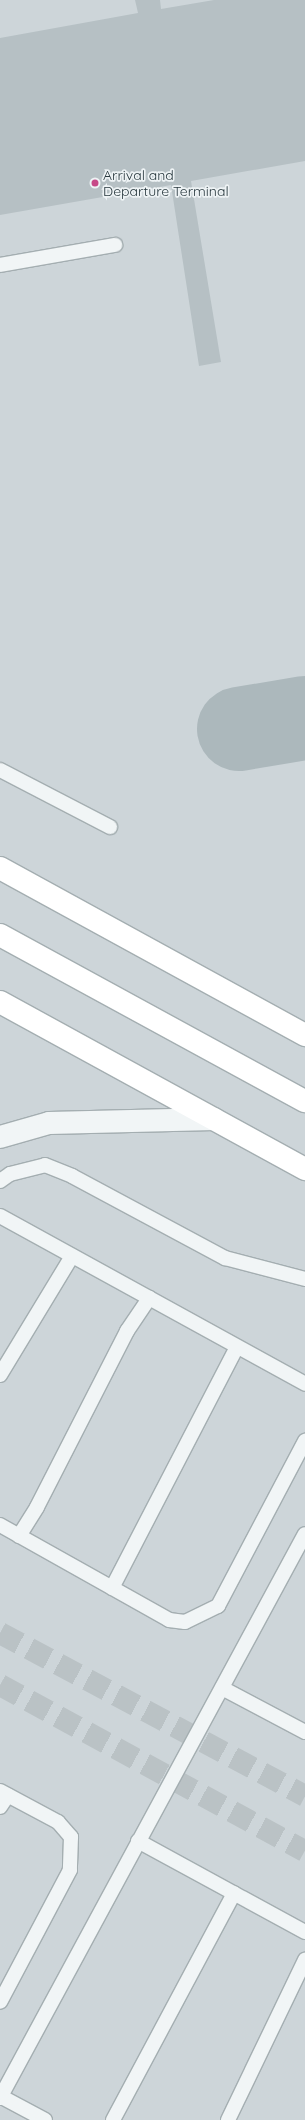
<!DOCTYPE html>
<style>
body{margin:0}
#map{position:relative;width:305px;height:2120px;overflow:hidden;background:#dfe5e7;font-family:Quicksand,sans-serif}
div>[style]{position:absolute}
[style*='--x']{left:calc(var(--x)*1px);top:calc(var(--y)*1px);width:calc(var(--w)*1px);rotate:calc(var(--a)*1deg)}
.built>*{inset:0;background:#cdd5d9}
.taxiway>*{height:84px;margin:-42px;padding:0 42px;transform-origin:42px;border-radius:42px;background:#acb8bc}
.building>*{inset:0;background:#b6c0c4}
.street-tunnel>*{height:22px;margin-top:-11px;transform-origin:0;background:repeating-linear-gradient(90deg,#bac2c5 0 22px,transparent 0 33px)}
.roads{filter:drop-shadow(1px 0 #a4aeb1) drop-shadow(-1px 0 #a4aeb1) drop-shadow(0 1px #a4aeb1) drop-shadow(0 -1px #a4aeb1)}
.lane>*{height:14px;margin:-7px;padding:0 7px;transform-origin:7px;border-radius:7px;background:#f1f5f6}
.street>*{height:22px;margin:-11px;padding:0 11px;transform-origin:11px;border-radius:11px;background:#f1f5f6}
.primary>*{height:22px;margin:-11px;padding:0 11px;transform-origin:11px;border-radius:11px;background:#fff}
.dots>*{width:11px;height:11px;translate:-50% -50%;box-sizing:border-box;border:2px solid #eef3f5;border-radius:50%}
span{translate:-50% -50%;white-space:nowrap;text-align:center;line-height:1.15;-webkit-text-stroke:3.5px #eef3f5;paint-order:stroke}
.poi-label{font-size:14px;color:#28383e}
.left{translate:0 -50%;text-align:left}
</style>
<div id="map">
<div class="built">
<i style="clip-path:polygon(0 0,305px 0,305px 2120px,0 2120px)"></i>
</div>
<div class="taxiway">
<i style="--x:239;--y:729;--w:67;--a:-9.5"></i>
</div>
<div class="building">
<i style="clip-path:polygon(135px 0,160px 0,161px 9px,214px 0,305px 0,305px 161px,191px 181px,221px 362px,199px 366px,171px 185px,0 215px,0 38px,138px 13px)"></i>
</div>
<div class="street-tunnel">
<i style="--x:0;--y:1633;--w:346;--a:28.1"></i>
<i style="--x:0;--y:1685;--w:347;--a:28.6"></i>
</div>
<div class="roads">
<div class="lane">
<i style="--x:0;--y:265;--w:117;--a:-9.9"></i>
<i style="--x:0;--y:770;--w:124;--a:27.4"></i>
<i style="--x:0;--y:1181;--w:12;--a:-35"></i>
<i style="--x:10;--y:1174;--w:36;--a:-14"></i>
<i style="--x:45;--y:1165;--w:29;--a:22"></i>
<i style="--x:72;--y:1176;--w:174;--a:28.2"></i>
<i style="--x:225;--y:1258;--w:83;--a:14.7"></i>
<i style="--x:0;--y:1216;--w:348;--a:28.8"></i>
<i style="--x:0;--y:1375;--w:139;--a:-58.8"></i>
<i style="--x:0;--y:1525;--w:194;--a:29.3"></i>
<i style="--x:169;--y:1620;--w:16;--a:7"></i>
<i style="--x:185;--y:1622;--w:37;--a:-26"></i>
<i style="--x:218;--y:1606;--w:187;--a:-62.2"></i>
<i style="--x:19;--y:1536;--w:34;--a:-58"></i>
<i style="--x:37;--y:1507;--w:198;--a:-62.9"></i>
<i style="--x:127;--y:1331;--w:40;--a:-56"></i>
<i style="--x:112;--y:1588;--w:271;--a:-62.6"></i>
<i style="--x:222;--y:1688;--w:94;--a:27.9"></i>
<i style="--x:0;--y:1791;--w:66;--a:28.1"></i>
<i style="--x:58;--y:1822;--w:20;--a:49"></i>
<i style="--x:71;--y:1837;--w:33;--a:92"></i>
<i style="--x:70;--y:1870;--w:149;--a:117.9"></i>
<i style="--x:0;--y:1807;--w:14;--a:-56"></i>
<i style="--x:138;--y:1841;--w:190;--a:28.6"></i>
<i style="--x:0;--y:2096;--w:51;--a:28.1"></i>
<i style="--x:0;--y:2098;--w:641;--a:-61.6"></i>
<i style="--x:113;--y:2120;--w:257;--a:-61.9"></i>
<i style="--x:228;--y:2120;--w:178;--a:-64.3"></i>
</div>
<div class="street">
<i style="--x:0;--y:1137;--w:51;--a:-15.9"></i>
<i style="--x:49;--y:1123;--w:165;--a:-1.4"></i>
</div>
<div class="primary">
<i style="--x:0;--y:868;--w:348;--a:28.7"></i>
<i style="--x:0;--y:935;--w:347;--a:28.6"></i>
<i style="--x:0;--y:1002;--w:348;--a:28.7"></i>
</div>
</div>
<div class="dots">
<i style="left:95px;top:183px;background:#c74988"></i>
</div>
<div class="poi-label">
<span class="left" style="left:103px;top:183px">Arrival and<br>Departure Terminal</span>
</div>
</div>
